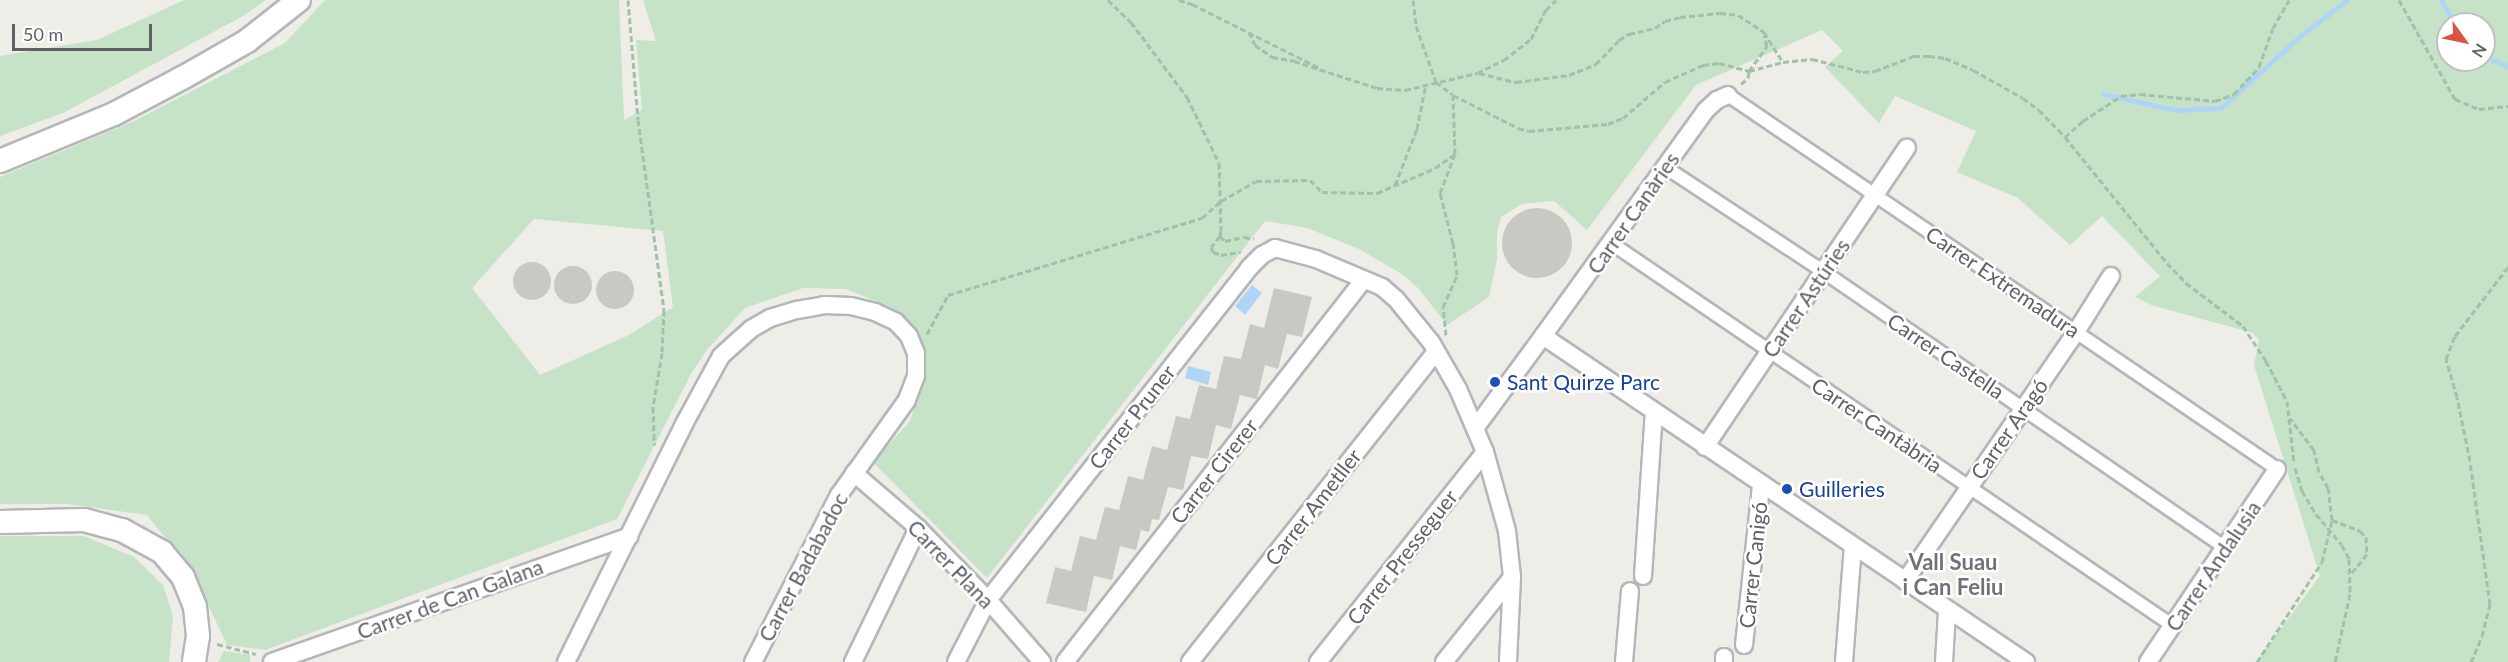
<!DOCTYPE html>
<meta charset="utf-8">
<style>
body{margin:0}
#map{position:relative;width:2508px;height:662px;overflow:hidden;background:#efede7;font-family:Lato,sans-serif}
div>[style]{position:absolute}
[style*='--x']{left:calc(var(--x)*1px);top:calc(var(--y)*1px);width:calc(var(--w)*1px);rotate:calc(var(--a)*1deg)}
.green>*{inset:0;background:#c6e3c7}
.water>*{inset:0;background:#afd5f6}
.stream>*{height:5px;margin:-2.5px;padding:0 2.5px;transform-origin:2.5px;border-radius:2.5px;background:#afd5f6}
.building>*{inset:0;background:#cac8c3}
.round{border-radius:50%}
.path>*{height:3px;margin-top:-1.5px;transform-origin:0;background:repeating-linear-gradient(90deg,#9fc2aa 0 6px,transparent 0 9px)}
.roads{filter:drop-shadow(2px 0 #b4b6ba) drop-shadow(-2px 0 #b4b6ba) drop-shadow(0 2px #b4b6ba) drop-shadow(0 -2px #b4b6ba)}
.pedestrian>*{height:12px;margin:-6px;padding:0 6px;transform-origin:6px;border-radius:6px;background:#fff}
.minor>*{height:16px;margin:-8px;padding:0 8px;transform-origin:8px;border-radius:8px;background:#fff}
.secondary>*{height:22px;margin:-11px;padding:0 11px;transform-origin:11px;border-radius:11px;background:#fff}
.dots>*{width:16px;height:16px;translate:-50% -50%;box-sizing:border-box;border:3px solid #fff;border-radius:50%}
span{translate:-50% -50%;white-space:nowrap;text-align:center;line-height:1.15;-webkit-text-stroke:5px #fff;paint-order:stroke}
.street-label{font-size:21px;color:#5e6165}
.transit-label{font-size:21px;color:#164399}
.left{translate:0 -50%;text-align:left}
.neighbourhood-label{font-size:22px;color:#6f7377;font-weight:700}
.north{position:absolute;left:2436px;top:12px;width:60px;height:60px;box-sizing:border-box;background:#fff;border:2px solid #bfc0c1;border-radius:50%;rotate:123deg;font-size:16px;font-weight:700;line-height:24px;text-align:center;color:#5e6165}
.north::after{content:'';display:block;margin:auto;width:21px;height:27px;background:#d85544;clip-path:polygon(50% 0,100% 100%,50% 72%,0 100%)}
.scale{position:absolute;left:12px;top:24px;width:140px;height:27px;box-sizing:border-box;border:3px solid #5e6165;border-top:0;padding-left:8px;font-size:18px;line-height:21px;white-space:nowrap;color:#5e6165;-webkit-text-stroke:4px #fff;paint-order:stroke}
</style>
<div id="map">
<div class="green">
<i style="clip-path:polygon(184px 0,266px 0,243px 16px,63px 113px,0 136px,0 56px,97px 40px)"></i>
<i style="clip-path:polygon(evenodd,325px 0,619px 0,624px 120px,642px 110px,636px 40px,656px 41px,643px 0,2508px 0,2508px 662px,2256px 662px,2320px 576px,2254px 365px,2259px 340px,2253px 333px,2151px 305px,2135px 297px,2160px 276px,2102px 216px,2070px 245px,2018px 198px,1957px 172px,1976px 131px,1895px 96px,1879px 123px,1825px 67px,1843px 51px,1822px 30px,1696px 85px,1587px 230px,1554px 201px,1522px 204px,1501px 217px,1497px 232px,1497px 259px,1489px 297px,1447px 325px,1418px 288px,1402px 274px,1359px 249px,1307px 228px,1265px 221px,987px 578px,873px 462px,910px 421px,920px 390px,925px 353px,911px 327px,890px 307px,846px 289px,803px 288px,745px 308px,706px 351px,691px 374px,617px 519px,265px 650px,227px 645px,194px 574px,147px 515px,66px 504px,0 504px,0 177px,134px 121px,285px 43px,325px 0,2448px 24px,2484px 24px,2484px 60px,2448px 60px,2448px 24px,325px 0,534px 219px,663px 231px,673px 307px,629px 335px,540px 375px,472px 288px,534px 219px)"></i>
<i style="clip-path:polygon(0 536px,84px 536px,134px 557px,163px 585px,173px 616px,169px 662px,0 662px)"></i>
<i style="clip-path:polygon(224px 651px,250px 655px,250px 662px,218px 662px)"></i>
</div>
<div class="water">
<i style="clip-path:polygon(1252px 285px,1262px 293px,1245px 315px,1235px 306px)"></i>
<i style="clip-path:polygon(1188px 366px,1211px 372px,1208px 385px,1185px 378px)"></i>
</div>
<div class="stream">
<i style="--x:2441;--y:0;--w:28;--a:60"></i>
<i style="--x:2484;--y:56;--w:26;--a:23"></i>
<i style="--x:2103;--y:94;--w:75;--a:12.4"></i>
<i style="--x:2176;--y:110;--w:45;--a:-2.5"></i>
<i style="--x:2221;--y:108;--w:107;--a:-42.3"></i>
<i style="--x:2300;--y:36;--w:59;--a:-37.5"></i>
</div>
<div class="building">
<i class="round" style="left:1502px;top:208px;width:70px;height:70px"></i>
<i class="round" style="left:513px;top:262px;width:38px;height:38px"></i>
<i class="round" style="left:554px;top:266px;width:38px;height:38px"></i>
<i class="round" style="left:596px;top:271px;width:38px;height:38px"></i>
<i style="clip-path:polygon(1274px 288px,1312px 297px,1302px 337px,1287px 334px,1278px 369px,1265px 365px,1257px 399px,1240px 395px,1231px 429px,1216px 425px,1208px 459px,1191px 456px,1183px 490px,1168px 487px,1159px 520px,1152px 519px,1149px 532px,1141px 530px,1136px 550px,1120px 546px,1112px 580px,1094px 576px,1086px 612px,1046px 603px,1055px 567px,1071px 571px,1080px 536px,1096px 540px,1105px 507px,1119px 510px,1128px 476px,1143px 480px,1152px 446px,1167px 450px,1176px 416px,1190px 419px,1199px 385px,1216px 389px,1224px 356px,1241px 359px,1250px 324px,1264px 328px)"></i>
</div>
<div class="path">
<i style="--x:628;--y:0;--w:120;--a:85.2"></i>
<i style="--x:638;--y:120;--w:192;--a:82.2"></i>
<i style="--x:664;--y:310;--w:43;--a:92.7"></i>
<i style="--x:662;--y:353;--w:55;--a:99.5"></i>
<i style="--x:653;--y:407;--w:38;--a:88"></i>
<i style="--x:1108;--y:0;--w:32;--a:44"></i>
<i style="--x:1131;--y:22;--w:94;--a:53.3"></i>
<i style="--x:1187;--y:97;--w:73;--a:64.1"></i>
<i style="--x:1219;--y:163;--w:67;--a:88.3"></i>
<i style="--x:1221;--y:230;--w:6;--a:99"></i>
<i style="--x:1220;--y:236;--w:14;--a:129"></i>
<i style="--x:1211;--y:247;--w:5;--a:68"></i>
<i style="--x:1213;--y:252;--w:9;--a:21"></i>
<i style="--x:1221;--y:255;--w:20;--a:-9"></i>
<i style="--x:1179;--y:0;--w:14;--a:17"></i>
<i style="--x:1192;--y:4;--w:143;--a:26.6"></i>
<i style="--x:1413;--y:0;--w:26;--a:83"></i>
<i style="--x:1416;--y:26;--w:59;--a:70.3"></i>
<i style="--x:1436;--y:82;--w:21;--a:37"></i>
<i style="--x:1453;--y:95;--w:73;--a:26.9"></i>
<i style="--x:1518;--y:128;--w:11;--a:15"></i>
<i style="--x:1529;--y:131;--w:79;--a:-5.1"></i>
<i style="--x:1608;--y:124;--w:16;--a:-22"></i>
<i style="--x:1623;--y:118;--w:55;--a:-40.6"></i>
<i style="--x:1665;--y:82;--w:42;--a:-24.1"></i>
<i style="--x:1703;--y:65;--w:16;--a:-7"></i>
<i style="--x:1719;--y:63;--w:31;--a:15"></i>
<i style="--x:1749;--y:71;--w:35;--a:-15"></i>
<i style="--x:1783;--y:62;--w:29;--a:-6"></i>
<i style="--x:1812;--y:59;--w:53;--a:14.3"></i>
<i style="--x:1863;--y:72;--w:12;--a:-5"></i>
<i style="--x:1875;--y:71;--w:42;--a:-21"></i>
<i style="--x:1914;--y:56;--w:15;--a:0"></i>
<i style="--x:1929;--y:56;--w:16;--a:7"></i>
<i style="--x:1945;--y:58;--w:30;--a:23"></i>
<i style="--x:1973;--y:70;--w:57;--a:29.2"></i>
<i style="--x:2023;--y:98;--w:20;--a:37"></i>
<i style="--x:2039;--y:110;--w:37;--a:46"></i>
<i style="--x:2065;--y:137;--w:162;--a:51"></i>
<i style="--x:2167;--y:263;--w:28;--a:46"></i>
<i style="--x:2186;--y:283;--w:71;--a:37"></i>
<i style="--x:2243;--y:326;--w:42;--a:56.7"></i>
<i style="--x:2266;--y:361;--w:45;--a:62.3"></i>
<i style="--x:2287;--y:401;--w:61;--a:83.5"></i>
<i style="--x:2399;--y:0;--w:114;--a:60.5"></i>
<i style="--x:2455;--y:99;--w:26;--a:23"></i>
<i style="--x:2479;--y:109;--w:29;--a:-6"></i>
<i style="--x:1249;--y:32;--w:14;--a:65"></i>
<i style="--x:1255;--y:45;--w:21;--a:35"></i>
<i style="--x:1272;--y:57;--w:22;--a:10"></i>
<i style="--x:1294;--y:61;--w:87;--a:18"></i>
<i style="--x:1377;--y:88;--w:28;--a:4"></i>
<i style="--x:1405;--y:90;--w:74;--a:-13.3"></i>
<i style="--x:1477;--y:73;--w:30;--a:-26"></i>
<i style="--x:1504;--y:60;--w:34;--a:-38"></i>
<i style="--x:1531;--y:39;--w:33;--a:-63"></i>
<i style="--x:1546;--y:10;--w:14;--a:-45"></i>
<i style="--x:1479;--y:73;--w:38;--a:14"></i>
<i style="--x:1516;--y:82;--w:53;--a:-7.5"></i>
<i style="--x:1569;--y:75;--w:29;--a:-22"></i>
<i style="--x:1596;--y:64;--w:33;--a:-46"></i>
<i style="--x:1619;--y:40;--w:12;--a:-31"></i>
<i style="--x:1629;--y:34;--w:27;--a:-13"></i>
<i style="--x:1655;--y:28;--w:12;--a:-35"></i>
<i style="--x:1665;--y:21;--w:16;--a:-15"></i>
<i style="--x:1680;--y:17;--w:40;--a:-5.7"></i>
<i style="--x:1720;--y:13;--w:18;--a:6"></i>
<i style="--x:1738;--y:15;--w:31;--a:33"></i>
<i style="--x:1764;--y:32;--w:36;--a:58"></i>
<i style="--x:1741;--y:84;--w:9;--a:-41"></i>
<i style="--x:1748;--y:78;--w:7;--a:-82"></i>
<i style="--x:1749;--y:71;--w:31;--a:-54"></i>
<i style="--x:1767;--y:46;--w:11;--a:-105"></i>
<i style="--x:2065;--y:137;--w:24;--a:-42"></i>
<i style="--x:2083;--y:121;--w:45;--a:-33.3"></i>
<i style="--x:2121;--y:96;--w:19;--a:-6"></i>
<i style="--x:2140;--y:94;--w:75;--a:5.3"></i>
<i style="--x:2215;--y:101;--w:20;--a:-20"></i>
<i style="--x:2234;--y:94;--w:37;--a:-47"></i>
<i style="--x:2259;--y:67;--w:41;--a:-70.3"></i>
<i style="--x:2273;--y:28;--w:32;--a:-60"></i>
<i style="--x:1395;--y:185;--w:60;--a:-68.6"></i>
<i style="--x:1417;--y:129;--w:46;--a:-78.7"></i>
<i style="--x:1220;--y:236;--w:7;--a:45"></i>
<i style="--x:1225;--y:241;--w:19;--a:-12"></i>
<i style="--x:1244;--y:237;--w:10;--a:11"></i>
<i style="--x:927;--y:334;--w:44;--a:-61.7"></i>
<i style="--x:948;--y:295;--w:265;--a:-16.9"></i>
<i style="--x:1202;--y:218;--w:25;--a:-42"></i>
<i style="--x:1221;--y:201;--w:40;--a:-29.7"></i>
<i style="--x:1256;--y:181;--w:54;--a:-1.1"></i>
<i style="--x:1310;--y:180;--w:17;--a:45"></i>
<i style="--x:1322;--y:192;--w:55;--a:1"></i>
<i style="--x:1377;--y:193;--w:63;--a:-23.3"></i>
<i style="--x:1435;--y:168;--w:24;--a:-35"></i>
<i style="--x:1446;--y:335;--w:28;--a:-96"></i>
<i style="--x:1443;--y:307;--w:35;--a:-66"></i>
<i style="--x:1457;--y:275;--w:32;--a:-97"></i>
<i style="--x:1453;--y:243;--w:52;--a:-104.6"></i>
<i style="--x:1440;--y:193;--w:42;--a:-69"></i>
<i style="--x:1455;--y:154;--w:58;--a:-92"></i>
<i style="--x:2295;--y:468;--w:24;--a:73"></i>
<i style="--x:2302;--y:491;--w:27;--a:59"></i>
<i style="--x:2316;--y:514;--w:40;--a:50"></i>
<i style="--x:2342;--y:545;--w:16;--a:63"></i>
<i style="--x:2349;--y:559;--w:35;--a:88"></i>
<i style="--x:2350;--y:594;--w:70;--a:102.4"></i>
<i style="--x:2332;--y:520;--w:30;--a:21"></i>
<i style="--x:2360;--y:531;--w:8;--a:45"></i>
<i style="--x:2366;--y:537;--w:17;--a:87"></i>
<i style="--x:2367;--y:554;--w:26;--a:129"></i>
<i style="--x:217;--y:644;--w:40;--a:14.4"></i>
<i style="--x:2257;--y:662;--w:119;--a:-57"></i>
<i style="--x:2322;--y:562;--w:43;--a:-76.6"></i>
<i style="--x:2332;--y:520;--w:32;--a:-97"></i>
<i style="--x:2328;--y:488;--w:18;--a:-119"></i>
<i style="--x:2319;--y:472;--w:23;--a:-103"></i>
<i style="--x:2314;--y:450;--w:40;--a:-127"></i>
<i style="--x:2471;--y:662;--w:28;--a:-67"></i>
<i style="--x:2482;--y:636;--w:33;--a:-76"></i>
<i style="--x:2490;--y:604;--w:144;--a:-98"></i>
<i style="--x:2470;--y:461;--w:65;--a:-101.5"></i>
<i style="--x:2457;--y:397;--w:40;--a:-106"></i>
<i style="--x:2446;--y:359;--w:25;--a:-69"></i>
<i style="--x:2455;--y:336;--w:87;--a:-52.5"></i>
</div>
<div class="roads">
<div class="pedestrian">
<i style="--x:1728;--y:95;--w:664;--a:34.26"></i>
<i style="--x:1665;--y:167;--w:191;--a:33.4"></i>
<i style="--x:1824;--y:272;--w:487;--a:34.5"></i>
<i style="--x:1611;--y:243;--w:680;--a:34.27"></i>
</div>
<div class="minor">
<i style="--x:1543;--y:336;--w:277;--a:-54.2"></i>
<i style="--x:1705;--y:111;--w:16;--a:-43"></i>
<i style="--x:1717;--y:100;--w:12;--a:-24"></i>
<i style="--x:1476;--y:427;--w:113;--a:-53.6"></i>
<i style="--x:1543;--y:336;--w:583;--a:34.02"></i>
<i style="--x:1705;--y:447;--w:361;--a:-56"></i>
<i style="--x:854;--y:473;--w:84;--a:40.7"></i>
<i style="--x:918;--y:528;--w:100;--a:45.8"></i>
<i style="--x:988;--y:600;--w:82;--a:48.9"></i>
<i style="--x:1643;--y:576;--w:164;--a:-86.2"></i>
<i style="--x:1905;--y:581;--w:302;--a:-55.5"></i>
<i style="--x:2076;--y:332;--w:66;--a:-58"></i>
<i style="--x:1744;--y:645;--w:161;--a:-83.9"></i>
<i style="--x:272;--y:662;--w:379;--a:-19.4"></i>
<i style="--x:566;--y:662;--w:266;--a:-63.6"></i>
<i style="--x:684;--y:424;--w:77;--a:-61.4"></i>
<i style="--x:721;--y:356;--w:40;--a:-42"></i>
<i style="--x:751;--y:329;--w:22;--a:-30"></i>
<i style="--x:770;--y:318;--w:28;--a:-17"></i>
<i style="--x:797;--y:310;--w:27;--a:-10"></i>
<i style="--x:824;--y:305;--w:27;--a:2"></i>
<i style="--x:851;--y:306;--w:25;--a:14"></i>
<i style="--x:875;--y:312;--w:23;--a:25"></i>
<i style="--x:896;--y:322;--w:19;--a:47"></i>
<i style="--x:909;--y:336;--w:18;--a:68"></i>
<i style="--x:916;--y:353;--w:23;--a:90"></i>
<i style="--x:916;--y:376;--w:26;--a:111"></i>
<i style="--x:907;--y:400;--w:117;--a:125.6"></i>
<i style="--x:839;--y:495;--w:188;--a:117.2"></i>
<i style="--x:853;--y:662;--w:149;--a:-64.1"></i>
<i style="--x:956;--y:662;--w:70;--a:-62.7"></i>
<i style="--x:988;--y:600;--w:422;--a:-51.8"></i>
<i style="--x:1249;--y:268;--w:18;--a:-45"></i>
<i style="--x:1262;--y:255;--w:15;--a:-28"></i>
<i style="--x:1275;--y:248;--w:42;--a:15"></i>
<i style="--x:1316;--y:259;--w:72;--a:23"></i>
<i style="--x:1382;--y:287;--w:18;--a:41"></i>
<i style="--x:1396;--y:299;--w:55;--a:50.9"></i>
<i style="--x:1431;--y:342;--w:54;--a:60.1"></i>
<i style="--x:1458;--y:389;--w:69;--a:66.8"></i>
<i style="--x:1485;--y:452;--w:82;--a:74.4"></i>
<i style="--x:1507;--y:531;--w:46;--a:83.8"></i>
<i style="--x:1512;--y:577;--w:85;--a:92.7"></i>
<i style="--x:1065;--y:662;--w:484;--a:-52"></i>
<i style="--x:1190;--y:662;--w:396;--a:-51.6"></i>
<i style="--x:1318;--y:662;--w:268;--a:-51.5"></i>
<i style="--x:1444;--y:662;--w:109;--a:-51.3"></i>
<i style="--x:1624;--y:662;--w:71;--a:-85.2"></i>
<i style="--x:1724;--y:662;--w:5;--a:-90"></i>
<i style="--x:1844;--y:662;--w:116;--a:-85.6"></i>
<i style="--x:1944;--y:662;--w:51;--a:-86.6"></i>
<i style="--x:2148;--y:662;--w:232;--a:-56.2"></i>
</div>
<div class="secondary">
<i style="--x:0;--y:161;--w:123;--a:-22.4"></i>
<i style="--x:114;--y:114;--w:79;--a:-27.9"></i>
<i style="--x:184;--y:77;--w:73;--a:-29.7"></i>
<i style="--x:247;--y:41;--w:66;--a:-38.3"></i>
<i style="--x:0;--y:522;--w:84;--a:-1.4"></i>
<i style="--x:84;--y:520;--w:39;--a:15"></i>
<i style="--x:122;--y:530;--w:46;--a:28.8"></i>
<i style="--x:162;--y:552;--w:33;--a:50"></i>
<i style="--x:183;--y:577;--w:32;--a:68"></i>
<i style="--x:195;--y:607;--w:29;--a:84"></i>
<i style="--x:198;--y:636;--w:26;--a:99"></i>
</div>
</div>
<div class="dots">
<i style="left:1495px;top:382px;background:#1a4fb4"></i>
<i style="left:1787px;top:489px;background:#1a4fb4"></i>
</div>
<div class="street-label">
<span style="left:1633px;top:213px;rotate:-55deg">Carrer Canàries</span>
<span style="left:2003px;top:282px;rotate:34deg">Carrer Extremadura</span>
<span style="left:1806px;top:298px;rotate:-56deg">Carrer Astúries</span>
<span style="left:1946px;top:356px;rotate:34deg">Carrer Castella</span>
<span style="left:1132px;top:417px;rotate:-52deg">Carrer Pruner</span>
<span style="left:1877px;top:425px;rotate:34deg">Carrer Cantàbria</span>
<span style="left:2009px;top:429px;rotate:-55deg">Carrer Aragó</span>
<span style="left:1214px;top:471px;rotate:-52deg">Carrer Cirerer</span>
<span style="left:1313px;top:507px;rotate:-52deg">Carrer Ametller</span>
<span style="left:1402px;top:557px;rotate:-52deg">Carrer Presseguer</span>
<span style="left:951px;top:564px;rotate:46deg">Carrer Plana</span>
<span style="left:1753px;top:565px;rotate:-84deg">Carrer Canigó</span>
<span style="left:2213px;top:566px;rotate:-56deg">Carrer Andalusia</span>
<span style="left:803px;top:567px;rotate:-62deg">Carrer Badabadoc</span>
<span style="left:450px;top:599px;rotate:-20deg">Carrer de Can Galana</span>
</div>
<div class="transit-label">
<span class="left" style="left:1507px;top:382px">Sant Quirze Parc</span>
<span class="left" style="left:1799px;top:489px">Guilleries</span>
</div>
<div class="neighbourhood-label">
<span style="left:1953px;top:574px">Vall Suau<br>i Can Feliu</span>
</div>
<div class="north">N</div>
<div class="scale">50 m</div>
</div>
